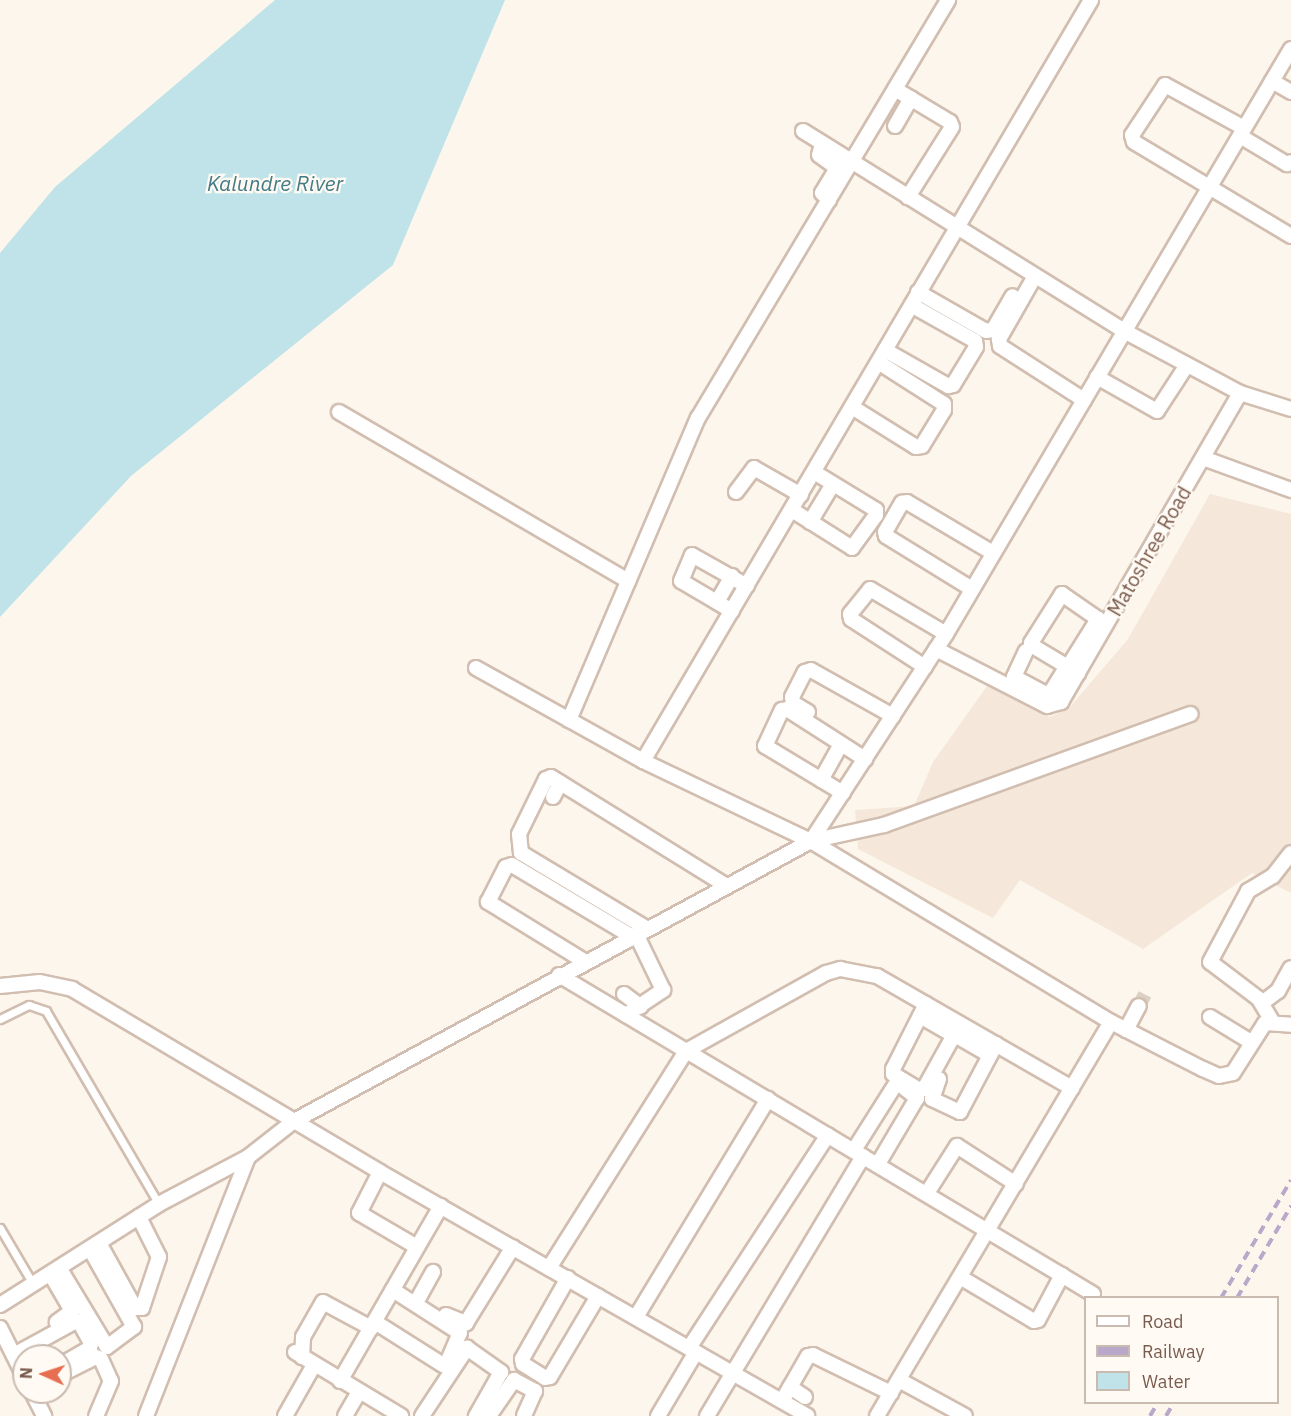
<!DOCTYPE html>
<style>
body{margin:0}
#map{position:relative;width:1291px;height:1416px;overflow:hidden;background:#fdf6ec;font-family:"IBM Plex Sans",sans-serif}
div>[style]{position:absolute}
[style*='--x']{left:calc(var(--x)*1px);top:calc(var(--y)*1px);width:calc(var(--w)*1px);rotate:calc(var(--a)*1deg)}
.residential>*{inset:0;background:#f5e8da}
.water>*{inset:0;background:#bfe3e8}
.minor-tunnel>*{height:14px;margin-top:-7px;transform-origin:0;background:repeating-linear-gradient(90deg,#dcd0c4 0 14px,transparent 0 21px)}
.roads{filter:drop-shadow(2px 0 #d1beb0) drop-shadow(-2px 0 #d1beb0) drop-shadow(0 2px #d1beb0) drop-shadow(0 -2px #d1beb0)}
.service>*{height:7px;margin:-3.5px;padding:0 3.5px;transform-origin:3.5px;border-radius:3.5px;background:#fff}
.minor>*{height:14px;margin:-7px;padding:0 7px;transform-origin:7px;border-radius:7px;background:#fff}
.rail>*{height:4px;margin-top:-2px;transform-origin:0;background:repeating-linear-gradient(90deg,#b9a8c9 0 9px,transparent 0 15px)}
span{translate:-50% -50%;white-space:nowrap;text-align:center;line-height:1.15;-webkit-text-stroke:4.5px #fffaf3;paint-order:stroke}
.street-label{font-size:20px;color:#7a5c4d}
.water-label{font-size:21px;color:#437c86;font-style:italic}
.legend{position:absolute;left:1084px;top:1296px;width:195px;height:108px;box-sizing:border-box;background:#fffaf3;border:2px solid #cabbb1;margin:0;padding:8px 10px;list-style:none;font-size:18px;color:#7a5c4d}
.legend li{display:flex;align-items:center;gap:12px;height:30px}
.legend b{width:30px;border:2px solid #cabbb1}
.north{position:absolute;left:12px;top:1344px;width:60px;height:60px;box-sizing:border-box;background:#fffaf3;border:2px solid #cabbb1;border-radius:50%;rotate:273deg;font-size:16px;font-weight:700;line-height:24px;text-align:center;color:#7a5c4d}
.north::after{content:'';display:block;margin:auto;width:21px;height:27px;background:#e76f51;clip-path:polygon(50% 0,100% 100%,50% 72%,0 100%)}
</style>
<div id="map">
<div class="residential">
<i style="clip-path:polygon(1210px 494px,1291px 514px,1291px 893px,1252px 873px,1143px 949px,1020px 880px,993px 918px,858px 849px,855px 810px,914px 806px,933px 762px,990px 682px,1050px 717px,1070px 707px,1128px 639px)"></i>
</div>
<div class="water">
<i style="clip-path:polygon(275px 0,505px 0,393px 265px,131px 476px,0 617px,0 253px,55px 187px)"></i>
</div>
<div class="minor-tunnel">
<i style="--x:1139;--y:1006;--w:13;--a:-63"></i>
</div>
<div class="roads">
<div class="service">
<i style="--x:0;--y:1019;--w:32;--a:-26"></i>
<i style="--x:29;--y:1005;--w:18;--a:19"></i>
<i style="--x:46;--y:1011;--w:224;--a:59.7"></i>
<i style="--x:0;--y:1228;--w:65;--a:59.5"></i>
</div>
<div class="minor">
<i style="--x:1272;--y:81;--w:22;--a:30"></i>
<i style="--x:895;--y:89;--w:64;--a:31"></i>
<i style="--x:950;--y:122;--w:5;--a:68"></i>
<i style="--x:952;--y:127;--w:83;--a:122.2"></i>
<i style="--x:895;--y:126;--w:32;--a:-60"></i>
<i style="--x:1244;--y:128;--w:90;--a:-151.4"></i>
<i style="--x:1165;--y:85;--w:60;--a:123.4"></i>
<i style="--x:1132;--y:135;--w:7;--a:74"></i>
<i style="--x:1134;--y:142;--w:183;--a:30.9"></i>
<i style="--x:803;--y:131;--w:378;--a:31.9"></i>
<i style="--x:1124;--y:331;--w:132;--a:28.1"></i>
<i style="--x:1240;--y:393;--w:53;--a:17.4"></i>
<i style="--x:1240;--y:136;--w:55;--a:30.8"></i>
<i style="--x:1287;--y:164;--w:4;--a:-27"></i>
<i style="--x:822;--y:144;--w:11;--a:105"></i>
<i style="--x:819;--y:155;--w:22;--a:36"></i>
<i style="--x:837;--y:168;--w:29;--a:121"></i>
<i style="--x:822;--y:193;--w:10;--a:45"></i>
<i style="--x:1035;--y:276;--w:73;--a:119.7"></i>
<i style="--x:999;--y:339;--w:7;--a:82"></i>
<i style="--x:1000;--y:346;--w:100;--a:32.7"></i>
<i style="--x:918;--y:292;--w:78;--a:29.8"></i>
<i style="--x:986;--y:331;--w:7;--a:-8"></i>
<i style="--x:993;--y:330;--w:39;--a:-60"></i>
<i style="--x:885;--y:350;--w:73;--a:29.7"></i>
<i style="--x:948;--y:386;--w:5;--a:-11"></i>
<i style="--x:953;--y:385;--w:44;--a:-58.8"></i>
<i style="--x:976;--y:347;--w:6;--a:-99"></i>
<i style="--x:975;--y:341;--w:73;--a:-150.6"></i>
<i style="--x:1097;--y:377;--w:69;--a:29.5"></i>
<i style="--x:1157;--y:411;--w:55;--a:-56.9"></i>
<i style="--x:852;--y:407;--w:75;--a:32"></i>
<i style="--x:916;--y:447;--w:6;--a:-9"></i>
<i style="--x:922;--y:446;--w:42;--a:-58.6"></i>
<i style="--x:944;--y:410;--w:6;--a:-90"></i>
<i style="--x:944;--y:404;--w:78;--a:-147.5"></i>
<i style="--x:339;--y:412;--w:335;--a:30.3"></i>
<i style="--x:1203;--y:458;--w:94;--a:20"></i>
<i style="--x:736;--y:492;--w:30;--a:-53"></i>
<i style="--x:754;--y:468;--w:54;--a:29.9"></i>
<i style="--x:792;--y:510;--w:71;--a:32.3"></i>
<i style="--x:852;--y:548;--w:41;--a:-54"></i>
<i style="--x:876;--y:515;--w:5;--a:-90"></i>
<i style="--x:876;--y:510;--w:73;--a:-148.5"></i>
<i style="--x:810;--y:522;--w:44;--a:-58.8"></i>
<i style="--x:972;--y:589;--w:101;--a:-148.4"></i>
<i style="--x:886;--y:536;--w:4;--a:-104"></i>
<i style="--x:885;--y:532;--w:34;--a:-60"></i>
<i style="--x:902;--y:503;--w:5;--a:-11"></i>
<i style="--x:907;--y:502;--w:100;--a:30.7"></i>
<i style="--x:717;--y:602;--w:30;--a:-60"></i>
<i style="--x:732;--y:611;--w:59;--a:-149.5"></i>
<i style="--x:681;--y:581;--w:28;--a:-67"></i>
<i style="--x:692;--y:555;--w:63;--a:29.4"></i>
<i style="--x:936;--y:649;--w:125;--a:27.2"></i>
<i style="--x:1047;--y:706;--w:15;--a:-16"></i>
<i style="--x:1061;--y:702;--w:357;--a:-59.9"></i>
<i style="--x:1026;--y:651;--w:29;--a:115"></i>
<i style="--x:1014;--y:677;--w:53;--a:28"></i>
<i style="--x:925;--y:667;--w:88;--a:-147"></i>
<i style="--x:851;--y:619;--w:5;--a:-101"></i>
<i style="--x:850;--y:614;--w:32;--a:-51"></i>
<i style="--x:870;--y:589;--w:88;--a:30.6"></i>
<i style="--x:1068;--y:667;--w:57;--a:-58"></i>
<i style="--x:1098;--y:619;--w:44;--a:-145.2"></i>
<i style="--x:1062;--y:594;--w:58;--a:122.3"></i>
<i style="--x:1031;--y:643;--w:2;--a:90"></i>
<i style="--x:1031;--y:645;--w:55;--a:30.8"></i>
<i style="--x:476;--y:668;--w:191;--a:29.1"></i>
<i style="--x:643;--y:761;--w:186;--a:25.5"></i>
<i style="--x:811;--y:841;--w:350;--a:31.1"></i>
<i style="--x:1111;--y:1022;--w:103;--a:27.1"></i>
<i style="--x:1203;--y:1069;--w:17;--a:24"></i>
<i style="--x:1219;--y:1076;--w:14;--a:-12"></i>
<i style="--x:1233;--y:1073;--w:59;--a:-57.4"></i>
<i style="--x:1265;--y:1023;--w:26;--a:4"></i>
<i style="--x:1049;--y:695;--w:26;--a:-58"></i>
<i style="--x:808;--y:712;--w:17;--a:-149"></i>
<i style="--x:793;--y:703;--w:6;--a:-99"></i>
<i style="--x:792;--y:697;--w:28;--a:-63"></i>
<i style="--x:805;--y:672;--w:6;--a:-18"></i>
<i style="--x:811;--y:670;--w:94;--a:29.3"></i>
<i style="--x:569;--y:720;--w:328;--a:-66.9"></i>
<i style="--x:698;--y:418;--w:487;--a:-59.1"></i>
<i style="--x:643;--y:761;--w:883;--a:-59.51"></i>
<i style="--x:821;--y:780;--w:41;--a:-60.9"></i>
<i style="--x:843;--y:793;--w:91;--a:-148.9"></i>
<i style="--x:765;--y:746;--w:40;--a:-65"></i>
<i style="--x:782;--y:710;--w:5;--a:-11"></i>
<i style="--x:787;--y:709;--w:93;--a:32.7"></i>
<i style="--x:553;--y:797;--w:16;--a:-63"></i>
<i style="--x:811;--y:841;--w:247;--a:-56.9"></i>
<i style="--x:946;--y:634;--w:679;--a:-59.47"></i>
<i style="--x:646;--y:928;--w:146;--a:-149"></i>
<i style="--x:521;--y:853;--w:19;--a:-96"></i>
<i style="--x:519;--y:834;--w:61;--a:-63.9"></i>
<i style="--x:546;--y:779;--w:5;--a:-22"></i>
<i style="--x:551;--y:777;--w:207;--a:31.8"></i>
<i style="--x:584;--y:961;--w:113;--a:-148.4"></i>
<i style="--x:488;--y:902;--w:39;--a:-63"></i>
<i style="--x:506;--y:867;--w:6;--a:-18"></i>
<i style="--x:512;--y:865;--w:139;--a:30.8"></i>
<i style="--x:559;--y:975;--w:622;--a:30.85"></i>
<i style="--x:0;--y:986;--w:40;--a:-5.7"></i>
<i style="--x:40;--y:982;--w:33;--a:12"></i>
<i style="--x:72;--y:989;--w:358;--a:30.7"></i>
<i style="--x:380;--y:1172;--w:492;--a:29.7"></i>
<i style="--x:624;--y:994;--w:21;--a:37"></i>
<i style="--x:1262;--y:1003;--w:20;--a:-37"></i>
<i style="--x:1278;--y:991;--w:26;--a:-61"></i>
<i style="--x:926;--y:1004;--w:73;--a:116.9"></i>
<i style="--x:893;--y:1069;--w:5;--a:90"></i>
<i style="--x:893;--y:1074;--w:31;--a:31"></i>
<i style="--x:920;--y:1090;--w:4;--a:-14"></i>
<i style="--x:924;--y:1089;--w:74;--a:-61"></i>
<i style="--x:626;--y:1015;--w:45;--a:-34"></i>
<i style="--x:663;--y:990;--w:62;--a:-115.7"></i>
<i style="--x:920;--y:1016;--w:38;--a:30"></i>
<i style="--x:1210;--y:1017;--w:48;--a:31.4"></i>
<i style="--x:1272;--y:1021;--w:26;--a:-121"></i>
<i style="--x:1259;--y:999;--w:61;--a:-142.9"></i>
<i style="--x:1210;--y:962;--w:81;--a:-61.8"></i>
<i style="--x:1248;--y:891;--w:29;--a:-31"></i>
<i style="--x:1273;--y:876;--w:29;--a:-52"></i>
<i style="--x:1126;--y:1030;--w:27;--a:-62"></i>
<i style="--x:960;--y:1038;--w:34;--a:30"></i>
<i style="--x:939;--y:1079;--w:21;--a:109"></i>
<i style="--x:932;--y:1099;--w:31;--a:25"></i>
<i style="--x:960;--y:1112;--w:77;--a:-62.1"></i>
<i style="--x:854;--y:1150;--w:80;--a:-57.7"></i>
<i style="--x:897;--y:1082;--w:26;--a:39"></i>
<i style="--x:917;--y:1098;--w:77;--a:120.6"></i>
<i style="--x:380;--y:1172;--w:46;--a:117.1"></i>
<i style="--x:359;--y:1213;--w:67;--a:30.4"></i>
<i style="--x:927;--y:1193;--w:56;--a:-57.4"></i>
<i style="--x:957;--y:1146;--w:70;--a:32.8"></i>
<i style="--x:99;--y:1243;--w:74;--a:61"></i>
<i style="--x:135;--y:1308;--w:7;--a:0"></i>
<i style="--x:142;--y:1308;--w:54;--a:-71.6"></i>
<i style="--x:159;--y:1257;--w:45;--a:-116.6"></i>
<i style="--x:549;--y:1268;--w:257;--a:-57.7"></i>
<i style="--x:686;--y:1051;--w:160;--a:-29.1"></i>
<i style="--x:826;--y:973;--w:15;--a:-16"></i>
<i style="--x:840;--y:969;--w:38;--a:11"></i>
<i style="--x:877;--y:976;--w:225;--a:29.9"></i>
<i style="--x:60;--y:1269;--w:91;--a:58.9"></i>
<i style="--x:107;--y:1347;--w:34;--a:-37"></i>
<i style="--x:134;--y:1327;--w:90;--a:-119.4"></i>
<i style="--x:51;--y:1275;--w:42;--a:59.7"></i>
<i style="--x:72;--y:1311;--w:19;--a:144"></i>
<i style="--x:960;--y:1277;--w:86;--a:30.7"></i>
<i style="--x:1034;--y:1321;--w:4;--a:-14"></i>
<i style="--x:1038;--y:1320;--w:51;--a:-61.9"></i>
<i style="--x:568;--y:1278;--w:93;--a:119.6"></i>
<i style="--x:522;--y:1359;--w:5;--a:79"></i>
<i style="--x:523;--y:1364;--w:26;--a:32"></i>
<i style="--x:545;--y:1378;--w:5;--a:-11"></i>
<i style="--x:550;--y:1377;--w:94;--a:-59.3"></i>
<i style="--x:418;--y:1299;--w:31;--a:-61"></i>
<i style="--x:0;--y:1305;--w:188;--a:-32.4"></i>
<i style="--x:159;--y:1204;--w:101;--a:-27.8"></i>
<i style="--x:248;--y:1157;--w:58;--a:-38"></i>
<i style="--x:294;--y:1121;--w:588;--a:-28.44"></i>
<i style="--x:811;--y:841;--w:75;--a:-12.4"></i>
<i style="--x:884;--y:825;--w:326;--a:-19.9"></i>
<i style="--x:446;--y:1315;--w:22;--a:22"></i>
<i style="--x:466;--y:1323;--w:89;--a:-58.3"></i>
<i style="--x:636;--y:1317;--w:255;--a:-58.8"></i>
<i style="--x:375;--y:1322;--w:80;--a:32.3"></i>
<i style="--x:443;--y:1365;--w:4;--a:-27"></i>
<i style="--x:447;--y:1363;--w:33;--a:-67"></i>
<i style="--x:460;--y:1333;--w:80;--a:-147.3"></i>
<i style="--x:0;--y:1328;--w:54;--a:63.4"></i>
<i style="--x:689;--y:1348;--w:254;--a:-56.9"></i>
<i style="--x:295;--y:1352;--w:124;--a:31.1"></i>
<i style="--x:14;--y:1355;--w:71;--a:-28.7"></i>
<i style="--x:76;--y:1321;--w:4;--a:27"></i>
<i style="--x:80;--y:1323;--w:23;--a:61"></i>
<i style="--x:91;--y:1343;--w:5;--a:101"></i>
<i style="--x:90;--y:1348;--w:34;--a:150"></i>
<i style="--x:302;--y:1357;--w:20;--a:-87"></i>
<i style="--x:303;--y:1337;--w:40;--a:-60.3"></i>
<i style="--x:323;--y:1302;--w:55;--a:28.4"></i>
<i style="--x:60;--y:1375;--w:40;--a:-26.6"></i>
<i style="--x:96;--y:1357;--w:5;--a:22"></i>
<i style="--x:101;--y:1359;--w:24;--a:66"></i>
<i style="--x:111;--y:1381;--w:38;--a:113"></i>
<i style="--x:899;--y:1380;--w:75;--a:28.6"></i>
<i style="--x:340;--y:1381;--w:202;--a:-60"></i>
<i style="--x:790;--y:1387;--w:18;--a:34"></i>
<i style="--x:32;--y:1392;--w:27;--a:63"></i>
<i style="--x:782;--y:1401;--w:52;--a:-60"></i>
<i style="--x:808;--y:1356;--w:5;--a:-11"></i>
<i style="--x:813;--y:1355;--w:87;--a:26"></i>
<i style="--x:146;--y:1416;--w:278;--a:-68.5"></i>
<i style="--x:285;--y:1416;--w:59;--a:-60.4"></i>
<i style="--x:345;--y:1416;--w:28;--a:-60"></i>
<i style="--x:422;--y:1416;--w:82;--a:-56.5"></i>
<i style="--x:467;--y:1348;--w:42;--a:35.2"></i>
<i style="--x:501;--y:1372;--w:51;--a:119.6"></i>
<i style="--x:489;--y:1416;--w:44;--a:-55.2"></i>
<i style="--x:514;--y:1380;--w:24;--a:28"></i>
<i style="--x:535;--y:1391;--w:27;--a:114"></i>
<i style="--x:658;--y:1416;--w:74;--a:-59.3"></i>
<i style="--x:707;--y:1416;--w:303;--a:-59"></i>
<i style="--x:877;--y:1416;--w:458;--a:-59.3"></i>
</div>
</div>
<div class="rail">
<i style="--x:1221;--y:1298;--w:137;--a:-59.3"></i>
<i style="--x:1237;--y:1298;--w:107;--a:-59.6"></i>
<i style="--x:1150;--y:1416;--w:16;--a:-60"></i>
<i style="--x:1166;--y:1416;--w:16;--a:-60"></i>
</div>
<div class="street-label">
<span style="left:1149px;top:551px;rotate:-60deg">Matoshree Road</span>
</div>
<div class="water-label">
<span style="left:275px;top:183px">Kalundre River</span>
</div>
<ul class="legend">
<li><b style="height:8px;background:#fff"></b>Road</li>
<li><b style="height:8px;background:#b9a8c9"></b>Railway</li>
<li><b style="height:16px;background:#bfe3e8"></b>Water</li>
</ul>
<div class="north">N</div>
</div>
